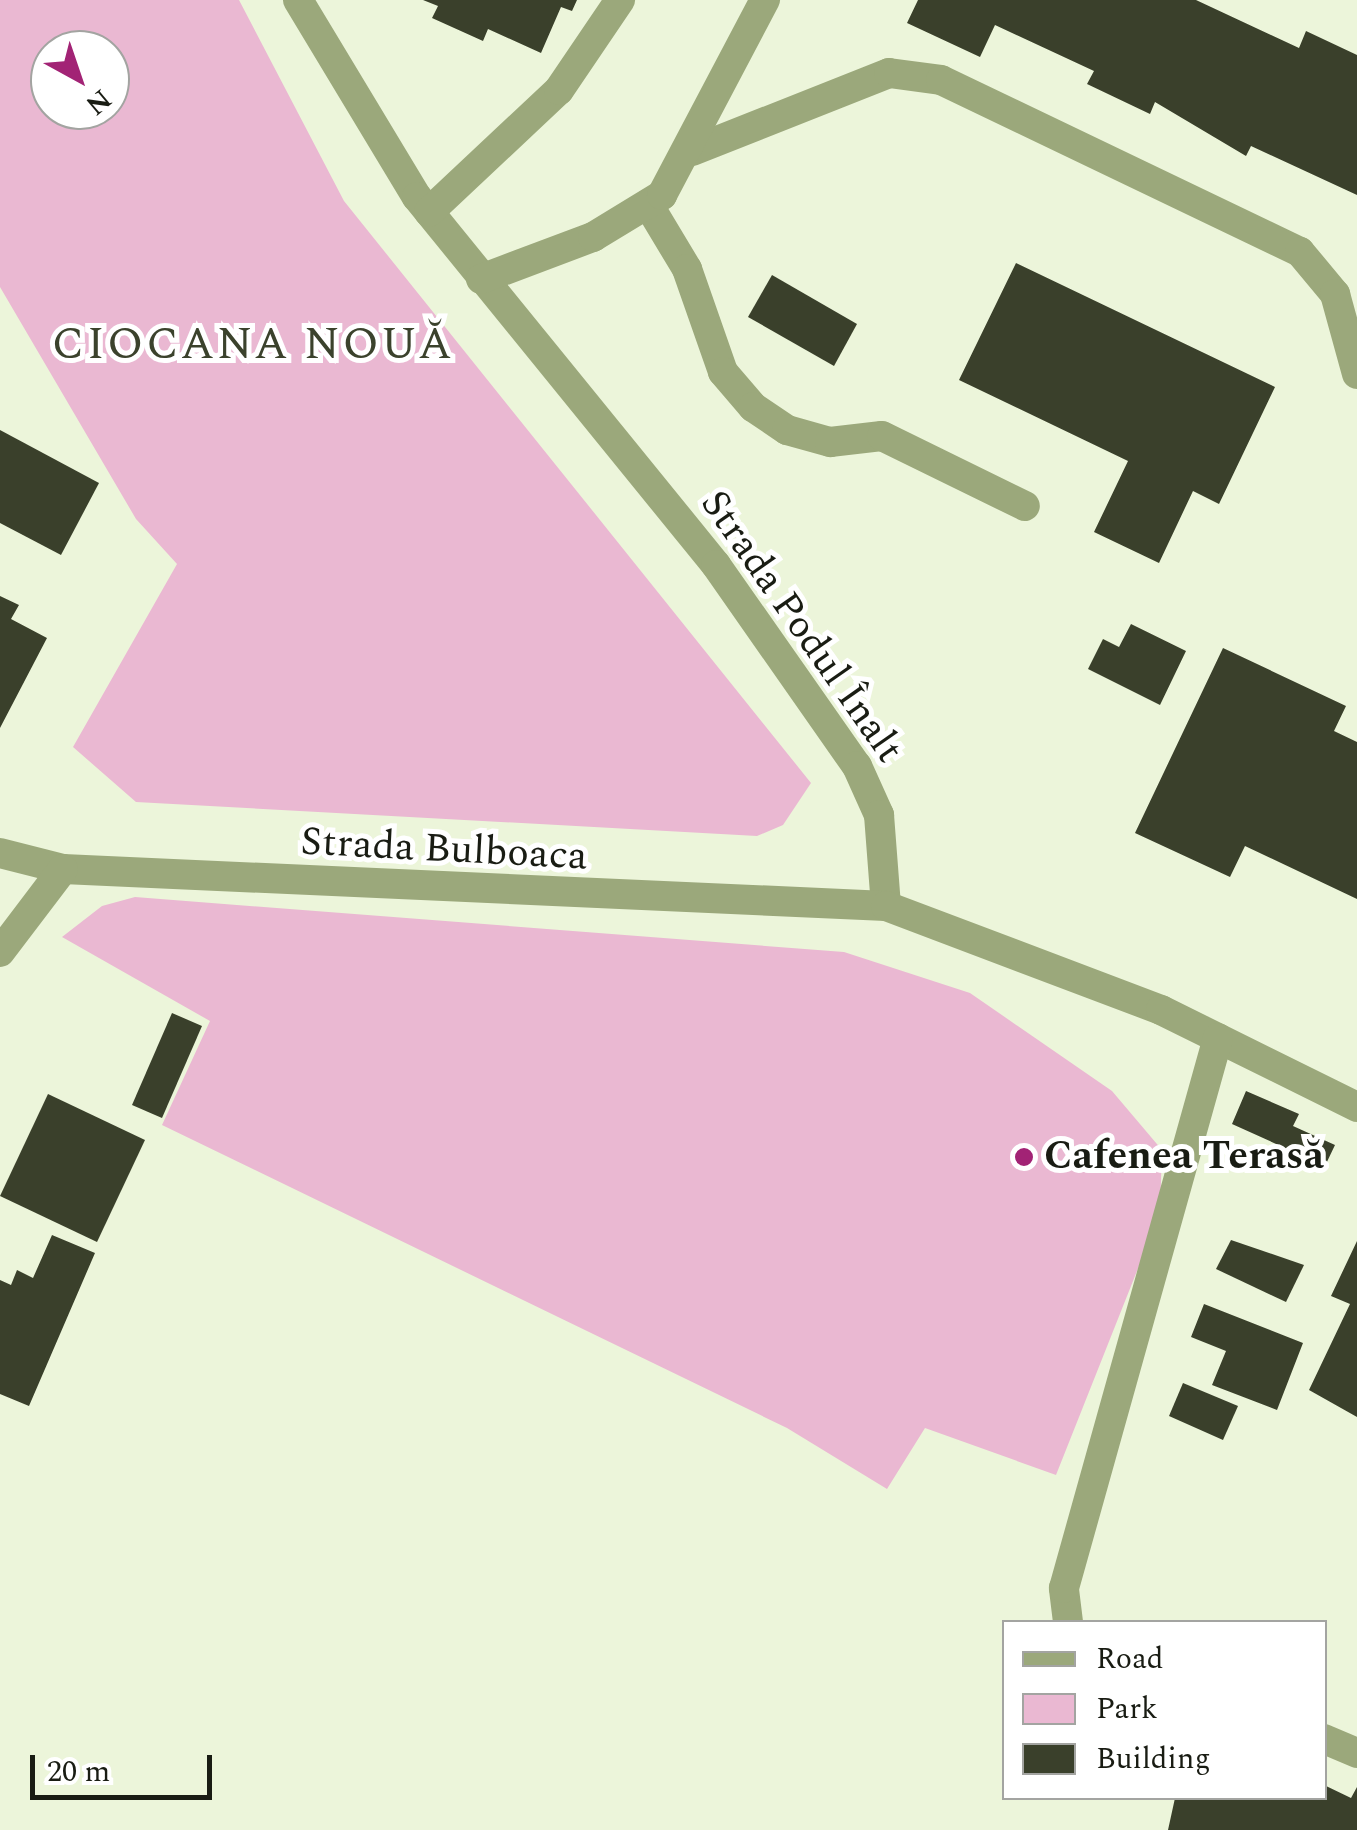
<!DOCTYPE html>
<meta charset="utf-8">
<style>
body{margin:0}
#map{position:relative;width:1357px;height:1830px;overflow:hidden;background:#ecf5da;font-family:Spectral,serif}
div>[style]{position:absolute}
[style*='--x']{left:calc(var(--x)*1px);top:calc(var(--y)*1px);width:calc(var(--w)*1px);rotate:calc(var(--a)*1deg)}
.green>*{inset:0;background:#eab8d2}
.building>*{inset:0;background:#3a402b}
.minor>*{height:30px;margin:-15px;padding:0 15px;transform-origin:15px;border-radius:15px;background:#9ba87b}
.dots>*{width:28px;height:28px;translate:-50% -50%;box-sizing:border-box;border:5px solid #fff;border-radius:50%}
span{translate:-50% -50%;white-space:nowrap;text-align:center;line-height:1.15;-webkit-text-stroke:10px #fff;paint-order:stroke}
.street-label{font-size:40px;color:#191c13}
.poi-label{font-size:40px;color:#191c13;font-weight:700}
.left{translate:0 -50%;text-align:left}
.quarter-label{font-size:45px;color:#3b422c;letter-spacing:2.5px}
.legend{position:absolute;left:1002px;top:1620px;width:325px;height:180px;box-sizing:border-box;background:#fff;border:2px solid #a3a4a1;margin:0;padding:12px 18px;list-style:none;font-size:30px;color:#191c13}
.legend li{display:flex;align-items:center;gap:20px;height:50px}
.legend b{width:50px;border:2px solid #a3a4a1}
.north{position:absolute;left:30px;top:30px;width:100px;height:100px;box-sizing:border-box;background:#fff;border:2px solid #a3a4a1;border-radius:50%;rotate:140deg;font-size:28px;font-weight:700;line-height:40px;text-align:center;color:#191c13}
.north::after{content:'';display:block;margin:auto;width:35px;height:45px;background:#a22375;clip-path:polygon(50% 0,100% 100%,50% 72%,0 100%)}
.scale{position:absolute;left:30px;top:1755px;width:182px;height:45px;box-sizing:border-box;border:5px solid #191c13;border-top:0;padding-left:12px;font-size:30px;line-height:35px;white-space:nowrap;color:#191c13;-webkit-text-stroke:8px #fff;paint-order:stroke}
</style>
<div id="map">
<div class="green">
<i style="clip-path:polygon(evenodd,0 0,239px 0,344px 201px,811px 783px,783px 825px,757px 836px,136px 802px,73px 747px,177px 564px,136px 519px,0 287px,0 0,50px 50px,110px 50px,110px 110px,50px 110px,50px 50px)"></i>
<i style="clip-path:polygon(135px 897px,844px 952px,970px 993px,1112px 1091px,1162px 1150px,1160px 1213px,1056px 1475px,925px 1428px,887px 1489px,787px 1428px,162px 1125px,210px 1021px,62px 937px,102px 906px)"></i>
</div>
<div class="building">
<i style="clip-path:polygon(423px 0,577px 0,572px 11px,561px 7px,541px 53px,488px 29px,483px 41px,432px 18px,438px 6px)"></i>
<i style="clip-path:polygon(918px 0,1196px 0,1299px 48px,1306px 31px,1357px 55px,1357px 195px,1251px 146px,1246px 156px,1155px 102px,1150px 114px,1087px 84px,1094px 71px,995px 25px,980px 57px,907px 23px)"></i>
<i style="clip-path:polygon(1016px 263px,1275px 387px,1219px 504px,1193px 491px,1159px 563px,1094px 532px,1128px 461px,959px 380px)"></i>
<i style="clip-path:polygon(772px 275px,857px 324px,834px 366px,748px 317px)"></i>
<i style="clip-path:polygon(0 430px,99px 483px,61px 555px,0 523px)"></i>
<i style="clip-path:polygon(0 596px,19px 605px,11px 619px,47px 638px,0 728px)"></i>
<i style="clip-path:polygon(1131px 624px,1186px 651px,1160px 705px,1088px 669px,1103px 639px,1119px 647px)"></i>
<i style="clip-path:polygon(1223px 648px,1346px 706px,1334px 731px,1357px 742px,1357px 899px,1245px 846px,1230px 877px,1135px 833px)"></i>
<i style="clip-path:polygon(172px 1013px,202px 1026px,162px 1118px,132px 1105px)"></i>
<i style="clip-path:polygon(1246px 1091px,1299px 1114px,1293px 1126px,1335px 1145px,1325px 1166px,1232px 1124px)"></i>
<i style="clip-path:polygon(48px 1094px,145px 1140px,97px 1242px,0 1196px)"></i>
<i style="clip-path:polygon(52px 1235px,95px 1253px,29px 1406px,0 1394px,0 1280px,11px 1285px,17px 1270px,33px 1278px)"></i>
<i style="clip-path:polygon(1231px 1240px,1304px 1265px,1286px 1302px,1216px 1269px)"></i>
<i style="clip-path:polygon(1357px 1241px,1357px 1417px,1309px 1390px,1350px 1304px,1331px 1296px)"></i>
<i style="clip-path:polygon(1204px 1304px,1303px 1343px,1277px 1410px,1212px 1385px,1226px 1351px,1191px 1337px)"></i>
<i style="clip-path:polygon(1183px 1383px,1238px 1406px,1223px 1440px,1169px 1416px)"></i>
<i style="clip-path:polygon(1324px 1785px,1351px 1798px,1357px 1787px,1357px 1830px,1168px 1830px,1175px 1798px,1324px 1798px)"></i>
</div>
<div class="minor">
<i style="--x:298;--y:0;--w:230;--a:58.9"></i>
<i style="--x:417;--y:197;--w:474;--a:50.9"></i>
<i style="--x:716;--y:565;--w:246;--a:55"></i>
<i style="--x:857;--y:766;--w:54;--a:65.8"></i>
<i style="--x:879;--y:815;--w:91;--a:85.6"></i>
<i style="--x:692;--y:151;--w:212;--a:-21.6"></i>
<i style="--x:889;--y:73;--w:52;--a:7.7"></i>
<i style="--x:941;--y:80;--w:398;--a:25.6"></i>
<i style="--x:1300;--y:252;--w:55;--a:50.2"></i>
<i style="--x:1335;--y:294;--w:83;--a:74.6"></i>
<i style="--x:648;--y:204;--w:76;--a:59"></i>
<i style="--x:687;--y:269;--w:109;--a:70.7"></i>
<i style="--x:723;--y:372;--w:46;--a:49.4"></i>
<i style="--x:753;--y:407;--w:41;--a:34.1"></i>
<i style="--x:787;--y:430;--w:45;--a:15.6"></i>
<i style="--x:830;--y:442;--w:52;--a:-6.6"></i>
<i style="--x:882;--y:436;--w:159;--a:26.1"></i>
<i style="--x:429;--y:212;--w:178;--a:-43.2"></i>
<i style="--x:559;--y:90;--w:109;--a:-55.9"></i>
<i style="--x:481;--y:279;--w:120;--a:-20.6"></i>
<i style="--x:593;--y:237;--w:81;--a:-31.3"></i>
<i style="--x:662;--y:195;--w:221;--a:-62.2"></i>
<i style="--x:0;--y:853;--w:65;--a:14.3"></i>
<i style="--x:63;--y:869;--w:824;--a:2.57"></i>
<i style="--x:886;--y:906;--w:294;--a:20.7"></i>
<i style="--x:1161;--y:1010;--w:219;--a:26.3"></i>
<i style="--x:0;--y:952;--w:104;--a:-52.8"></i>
<i style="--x:1068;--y:1622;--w:34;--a:-97"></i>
<i style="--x:1064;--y:1588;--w:571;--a:-74.36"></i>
<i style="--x:1324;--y:1739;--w:36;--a:23"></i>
</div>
<div class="dots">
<i style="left:1024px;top:1157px;background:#a22375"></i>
</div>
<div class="street-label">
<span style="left:801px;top:627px;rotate:55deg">Strada Podul Înalt</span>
<span style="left:444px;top:850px;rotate:3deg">Strada Bulboaca</span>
</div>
<div class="poi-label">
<span class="left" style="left:1044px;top:1157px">Cafenea Terasă</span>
</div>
<div class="quarter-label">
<span style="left:253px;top:345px">CIOCANA NOUĂ</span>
</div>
<ul class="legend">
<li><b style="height:12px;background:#9ba87b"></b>Road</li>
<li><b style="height:28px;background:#eab8d2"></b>Park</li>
<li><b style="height:28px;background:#3a402b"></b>Building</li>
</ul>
<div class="north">N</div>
<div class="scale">20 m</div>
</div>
